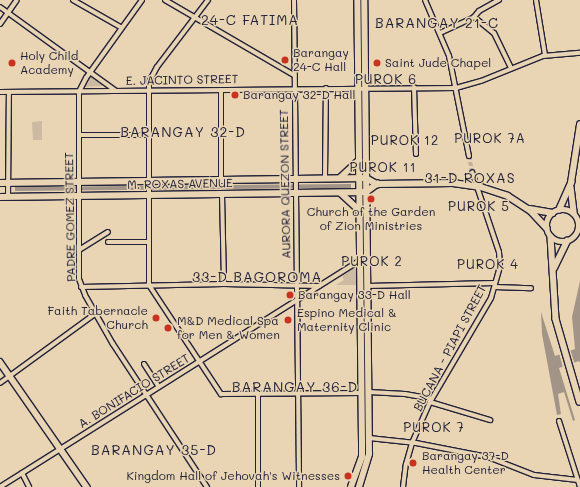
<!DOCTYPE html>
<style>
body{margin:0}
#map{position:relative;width:580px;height:487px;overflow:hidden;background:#e9d5b3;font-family:Mali,sans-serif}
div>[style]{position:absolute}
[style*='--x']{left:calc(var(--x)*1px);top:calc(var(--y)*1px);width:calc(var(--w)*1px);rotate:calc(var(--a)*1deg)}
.green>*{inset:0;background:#ccbba2}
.water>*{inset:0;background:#a29588}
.pier>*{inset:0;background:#e9d5b3}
.minor-tunnel>*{height:4px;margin-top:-2px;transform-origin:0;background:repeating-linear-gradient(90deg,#c1b19b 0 4px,transparent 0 6px)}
.roads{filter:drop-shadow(1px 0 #22223b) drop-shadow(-1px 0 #22223b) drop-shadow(0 1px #22223b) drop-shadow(0 -1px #22223b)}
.minor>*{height:4px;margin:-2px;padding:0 2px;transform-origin:2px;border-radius:2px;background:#e9d5b3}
.major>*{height:5.5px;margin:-2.75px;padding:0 2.75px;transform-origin:2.75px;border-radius:2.75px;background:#e9d5b3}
.major>.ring{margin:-2.75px;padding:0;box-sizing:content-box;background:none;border:5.5px solid #e9d5b3;border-radius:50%}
.dots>*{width:11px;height:11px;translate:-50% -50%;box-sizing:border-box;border:2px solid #e9d5b3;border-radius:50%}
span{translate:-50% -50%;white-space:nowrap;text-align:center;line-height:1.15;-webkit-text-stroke:3px #e9d5b3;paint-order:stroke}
.poi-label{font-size:12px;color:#22223b}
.left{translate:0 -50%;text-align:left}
.right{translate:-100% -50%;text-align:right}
.street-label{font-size:12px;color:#22223b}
.neighbourhood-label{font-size:13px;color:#22223b;letter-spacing:1px}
.quarter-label{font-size:14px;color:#22223b;letter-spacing:1px}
</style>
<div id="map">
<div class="green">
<i style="clip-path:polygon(91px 76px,103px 86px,84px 87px)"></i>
<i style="clip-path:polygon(42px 121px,42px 140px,33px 140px,32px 122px)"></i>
<i style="clip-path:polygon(354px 268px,357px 270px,357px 285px,336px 285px,344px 280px,342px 276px)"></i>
</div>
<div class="water">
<i style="clip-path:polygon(351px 184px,351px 188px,15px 191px,15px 187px)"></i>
<i style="clip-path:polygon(580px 281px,580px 363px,579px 361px,559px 368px,575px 420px,573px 421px,564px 392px,558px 394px,561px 414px,557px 415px,542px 334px,541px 312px,555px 356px,575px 349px,572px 317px)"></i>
</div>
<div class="pier">
<i style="clip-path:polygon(570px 349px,575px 365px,563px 368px,559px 353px)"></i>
</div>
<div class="minor-tunnel">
<i style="--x:469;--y:156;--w:16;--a:79"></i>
</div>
<div class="roads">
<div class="minor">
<i style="--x:73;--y:0;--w:56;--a:29.7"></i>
<i style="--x:142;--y:0;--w:96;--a:125.7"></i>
<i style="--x:86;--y:78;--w:16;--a:117"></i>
<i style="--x:79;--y:92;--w:187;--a:90"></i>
<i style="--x:79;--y:279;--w:17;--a:69"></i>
<i style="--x:85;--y:295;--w:56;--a:60.3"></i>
<i style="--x:113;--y:344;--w:171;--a:56.7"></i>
<i style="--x:165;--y:0;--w:149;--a:30.2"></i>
<i style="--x:294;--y:0;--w:487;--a:89.4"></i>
<i style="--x:425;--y:0;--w:61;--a:66.8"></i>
<i style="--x:449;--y:56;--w:102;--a:78.7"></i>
<i style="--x:536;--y:0;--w:56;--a:80.7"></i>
<i style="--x:0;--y:7;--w:143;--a:35.9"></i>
<i style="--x:474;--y:17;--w:26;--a:39"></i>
<i style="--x:494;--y:33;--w:39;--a:64"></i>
<i style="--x:0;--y:24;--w:29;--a:-55"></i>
<i style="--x:440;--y:33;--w:38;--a:-25"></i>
<i style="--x:474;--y:17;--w:8;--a:-50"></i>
<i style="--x:479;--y:11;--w:23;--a:-29"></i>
<i style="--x:414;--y:87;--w:67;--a:88.3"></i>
<i style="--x:221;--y:90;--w:89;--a:90"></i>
<i style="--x:0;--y:92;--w:456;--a:-0.5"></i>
<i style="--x:456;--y:88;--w:26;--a:-16"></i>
<i style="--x:481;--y:81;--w:67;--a:-22"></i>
<i style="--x:543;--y:56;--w:37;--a:-5"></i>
<i style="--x:79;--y:135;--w:69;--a:0"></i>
<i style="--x:325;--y:178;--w:90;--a:-89.4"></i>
<i style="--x:222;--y:194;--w:90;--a:88.7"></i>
<i style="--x:8;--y:197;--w:105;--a:-89.5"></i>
<i style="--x:108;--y:242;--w:40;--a:0"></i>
<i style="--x:79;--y:250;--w:34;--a:-32"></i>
<i style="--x:149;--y:285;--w:203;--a:-90"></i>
<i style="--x:149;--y:82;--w:17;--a:-62"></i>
<i style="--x:157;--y:67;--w:84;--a:-52.7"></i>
<i style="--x:149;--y:285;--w:131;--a:56.6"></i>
<i style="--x:221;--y:394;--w:141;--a:-0.4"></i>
<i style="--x:367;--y:286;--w:128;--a:-1.3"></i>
<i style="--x:81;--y:287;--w:143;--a:-1.2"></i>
<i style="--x:224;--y:284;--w:95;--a:1.2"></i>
<i style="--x:495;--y:287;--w:36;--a:2"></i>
<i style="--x:144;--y:364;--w:27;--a:57"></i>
<i style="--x:0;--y:383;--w:117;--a:-36"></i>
<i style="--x:369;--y:392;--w:36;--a:3"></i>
<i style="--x:405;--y:394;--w:27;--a:10"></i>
<i style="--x:430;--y:402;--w:63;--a:16.7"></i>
<i style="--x:559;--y:421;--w:69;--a:72.3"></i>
<i style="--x:369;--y:438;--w:47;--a:6.1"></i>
<i style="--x:416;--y:443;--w:73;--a:11"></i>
<i style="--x:488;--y:457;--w:49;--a:21.4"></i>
<i style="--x:534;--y:475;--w:44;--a:6.5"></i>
<i style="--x:22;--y:473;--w:16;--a:63"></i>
<i style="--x:0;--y:487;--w:426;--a:-32.2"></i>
<i style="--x:258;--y:487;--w:94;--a:-90"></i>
<i style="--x:403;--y:487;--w:23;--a:-83"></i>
<i style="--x:406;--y:464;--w:22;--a:-74"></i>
<i style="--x:412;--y:443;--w:45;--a:-66.3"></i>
<i style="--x:430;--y:402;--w:121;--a:-59.6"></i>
<i style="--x:491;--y:298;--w:33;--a:-74"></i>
<i style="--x:500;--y:266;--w:14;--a:-94"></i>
<i style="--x:499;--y:252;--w:84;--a:-108.6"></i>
</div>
<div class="major">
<i style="--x:340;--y:178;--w:26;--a:-43"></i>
<i style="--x:0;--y:183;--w:366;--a:-0.8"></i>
<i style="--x:366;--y:178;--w:13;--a:29"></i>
<i style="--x:377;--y:184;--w:76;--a:-0.8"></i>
<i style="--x:453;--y:183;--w:28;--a:8"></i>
<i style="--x:481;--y:187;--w:28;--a:18"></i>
<i style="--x:508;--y:196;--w:27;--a:33"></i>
<i style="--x:531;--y:211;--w:23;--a:47"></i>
<i style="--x:571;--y:187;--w:26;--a:83"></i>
<i style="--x:341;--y:193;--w:25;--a:43"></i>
<i style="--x:0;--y:197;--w:366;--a:-0.8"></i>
<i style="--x:366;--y:192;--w:14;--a:-36"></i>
<i style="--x:530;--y:209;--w:23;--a:10"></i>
<i class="ring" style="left:547px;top:210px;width:26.5px;height:26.5px"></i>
<i style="--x:559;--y:210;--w:30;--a:-66"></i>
<i style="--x:571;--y:183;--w:59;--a:-81.2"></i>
<i style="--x:551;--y:237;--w:82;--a:86.5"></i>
<i style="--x:556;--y:319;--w:86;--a:73.9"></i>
<i style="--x:554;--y:268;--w:30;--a:-64"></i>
<i style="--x:0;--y:362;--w:152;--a:55.2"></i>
<i style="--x:351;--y:487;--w:32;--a:-70"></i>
<i style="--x:362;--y:457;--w:15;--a:-90"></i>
<i style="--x:362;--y:442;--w:442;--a:-90.6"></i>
<i style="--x:359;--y:487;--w:34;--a:-73"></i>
<i style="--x:369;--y:454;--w:454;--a:-90.6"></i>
</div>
</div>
<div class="dots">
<i style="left:285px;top:60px;background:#c8321e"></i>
<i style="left:12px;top:63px;background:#c8321e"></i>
<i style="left:377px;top:63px;background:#c8321e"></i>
<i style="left:235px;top:95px;background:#c8321e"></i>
<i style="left:371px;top:199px;background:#c8321e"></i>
<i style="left:290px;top:295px;background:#c8321e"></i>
<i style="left:156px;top:318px;background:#c8321e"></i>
<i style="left:288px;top:320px;background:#c8321e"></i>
<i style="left:168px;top:328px;background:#c8321e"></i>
<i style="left:413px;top:463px;background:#c8321e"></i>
<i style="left:348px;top:476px;background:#c8321e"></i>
</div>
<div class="poi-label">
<span class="left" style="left:293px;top:60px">Barangay<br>24-C Hall</span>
<span class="left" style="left:20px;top:63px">Holy Child<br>Academy</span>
<span class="left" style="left:385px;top:63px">Saint Jude Chapel</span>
<span class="left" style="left:243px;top:95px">Barangay 32-D Hall</span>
<span style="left:371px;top:219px">Church of the Garden<br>of Zion Ministries</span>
<span class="left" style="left:298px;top:295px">Barangay 33-D Hall</span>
<span class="right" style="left:148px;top:318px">Faith Tabernacle<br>Church</span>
<span class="left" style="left:297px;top:320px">Espino Medical &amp;<br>Maternity Clinic</span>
<span class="left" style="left:177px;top:328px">M&amp;D Medical Spa<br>for Men &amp; Women</span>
<span class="left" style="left:422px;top:463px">Barangay 37-D<br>Health Center</span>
<span class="right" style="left:340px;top:476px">Kingdom Hall of Jehovah's Witnesses</span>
</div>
<div class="street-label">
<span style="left:182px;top:80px;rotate:-1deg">E. JACINTO STREET</span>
<span style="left:180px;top:184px;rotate:-1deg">M. ROXAS AVENUE</span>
<span style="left:285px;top:184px;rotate:-91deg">AURORA QUEZON STREET</span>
<span style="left:70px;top:217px;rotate:-91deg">PADRE GOMEZ STREET</span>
<span style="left:450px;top:348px;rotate:-62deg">BUCANA - PIAPI STREET</span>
<span style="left:134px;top:391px;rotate:-32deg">A. BONIFACIO STREET</span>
</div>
<div class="neighbourhood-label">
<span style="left:386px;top:79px">PUROK 6</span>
<span style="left:490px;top:138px">PUROK 7A</span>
<span style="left:405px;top:140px">PUROK 12</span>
<span style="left:383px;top:167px">PUROK 11</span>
<span style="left:479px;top:206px">PUROK 5</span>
<span style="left:372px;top:261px">PUROK 2</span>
<span style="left:488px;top:264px">PUROK 4</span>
<span style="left:434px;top:427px">PUROK 7</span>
</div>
<div class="quarter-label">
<span style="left:250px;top:20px">24-C FATIMA</span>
<span style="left:437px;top:23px">BARANGAY 21-C</span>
<span style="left:183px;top:132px">BARANGAY 32-D</span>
<span style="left:470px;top:178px">31-D ROXAS</span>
<span style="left:257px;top:277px">33-D BAGOROMA</span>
<span style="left:295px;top:387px">BARANGAY 36-D</span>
<span style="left:154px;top:450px">BARANGAY 35-D</span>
</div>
</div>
